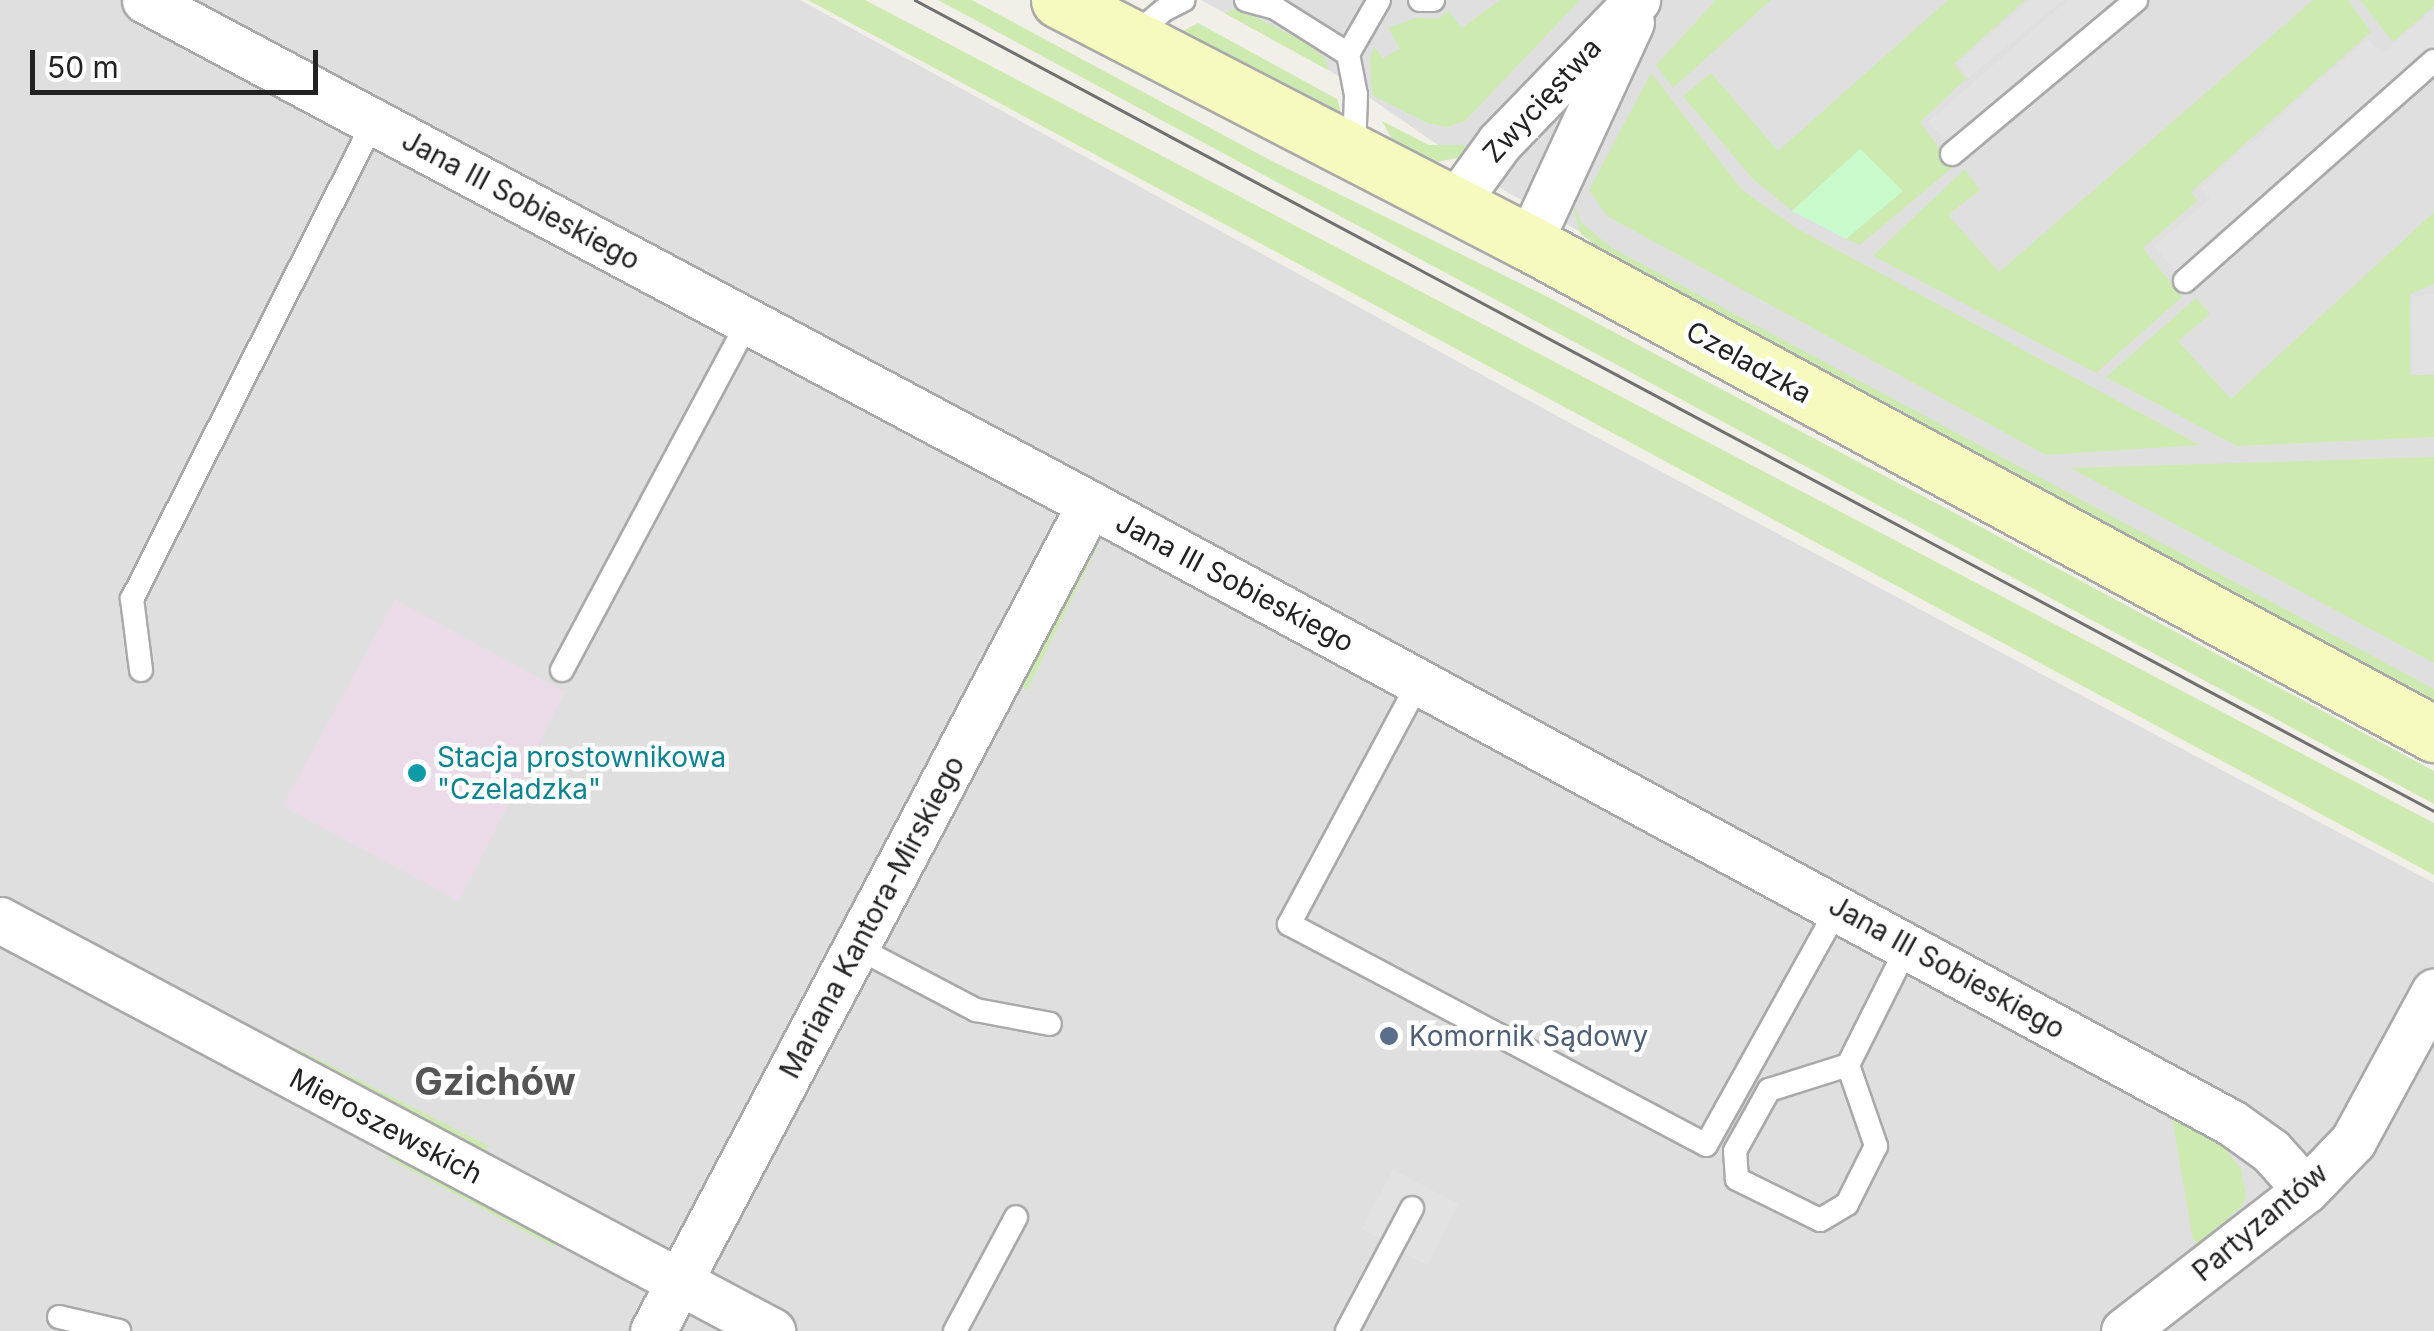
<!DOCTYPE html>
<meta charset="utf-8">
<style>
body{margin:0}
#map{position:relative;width:2434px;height:1331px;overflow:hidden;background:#f2efe9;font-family:Inter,sans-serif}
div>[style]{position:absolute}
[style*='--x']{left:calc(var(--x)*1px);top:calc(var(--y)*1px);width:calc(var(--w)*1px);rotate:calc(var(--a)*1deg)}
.residential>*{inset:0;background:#e0dfdf}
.industrial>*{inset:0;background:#ebdbe8}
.grass>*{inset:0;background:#cdebb0}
.park>*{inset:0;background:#c8facc}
.parking>*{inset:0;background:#e2e2e2}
.roads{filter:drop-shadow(2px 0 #a9a9a9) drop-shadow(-2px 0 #a9a9a9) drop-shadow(0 2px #a9a9a9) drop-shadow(0 -2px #a9a9a9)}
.lane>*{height:22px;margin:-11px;padding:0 11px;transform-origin:11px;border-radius:11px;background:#fff}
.street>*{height:45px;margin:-22.5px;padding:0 22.5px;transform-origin:22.5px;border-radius:22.5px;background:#fff}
.secondary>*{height:55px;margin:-27.5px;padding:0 27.5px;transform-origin:27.5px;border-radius:27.5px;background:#f7fabf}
.tram>*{height:2.5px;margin:-1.25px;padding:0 1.25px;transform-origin:1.25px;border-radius:1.25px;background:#707070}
.dots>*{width:28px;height:28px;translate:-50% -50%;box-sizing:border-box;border:5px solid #fff;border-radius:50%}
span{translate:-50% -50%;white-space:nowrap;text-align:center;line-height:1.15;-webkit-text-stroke:9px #fff;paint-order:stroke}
.street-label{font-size:28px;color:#222}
.culture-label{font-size:28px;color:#0d838f}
.left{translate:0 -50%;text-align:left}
.service-label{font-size:28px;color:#4e5e75}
.district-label{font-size:38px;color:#555;font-weight:700}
.scale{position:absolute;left:30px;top:50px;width:288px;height:45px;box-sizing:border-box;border:5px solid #222;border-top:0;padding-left:12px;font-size:30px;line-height:35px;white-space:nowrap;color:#222;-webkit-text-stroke:8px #fff;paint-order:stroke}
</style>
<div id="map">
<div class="residential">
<i style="clip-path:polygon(0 0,800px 0,1568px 422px,2434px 883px,2434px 1331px,0 1331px)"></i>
<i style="clip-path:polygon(1201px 0,2434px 0,2434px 694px,1505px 191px,1332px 72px)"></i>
</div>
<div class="industrial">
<i style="clip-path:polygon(395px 600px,565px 692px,459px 901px,283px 806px)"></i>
</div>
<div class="grass">
<i style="clip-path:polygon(808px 0,865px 0,2434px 823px,2434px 875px)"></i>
<i style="clip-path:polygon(938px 0,972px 0,1268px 159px,1550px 298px,1966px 519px,2434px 771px,2434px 804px)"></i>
<i style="clip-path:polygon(1500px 0,1580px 0,1465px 121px,1446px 127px,1427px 123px,1372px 95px,1370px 59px,1374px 46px,1383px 58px,1400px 49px,1388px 28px,1415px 18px,1438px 19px,1448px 11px,1462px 28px)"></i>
<i style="clip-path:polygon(1716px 0,1771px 0,1673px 88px,1656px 65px)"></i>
<i style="clip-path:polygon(1948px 0,2025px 0,1954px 64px,1966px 79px,1920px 122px,1953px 167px,1860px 245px,1846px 239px,1902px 191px,1861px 150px,1792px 211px,1752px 178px,1683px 96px,1711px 73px,1778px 151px)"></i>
<i style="clip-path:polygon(2313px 0,2348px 0,2371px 32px,2191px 192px,2197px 201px,2143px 248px,2182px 297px,2096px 373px,1873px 256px,1965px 169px,1980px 190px,1948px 215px,1999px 272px)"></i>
<i style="clip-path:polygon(2360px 0,2434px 0,2434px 6px,2393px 42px)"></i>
<i style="clip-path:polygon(1238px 8px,1309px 44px,1326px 60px,1328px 70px,1224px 13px)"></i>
<i style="clip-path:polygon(1198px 23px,1337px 99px,1343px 119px,1181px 38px,1181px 32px)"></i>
<i style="clip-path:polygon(1651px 73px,1742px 190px,1796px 228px,2200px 445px,2046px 455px,1607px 216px,1589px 190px)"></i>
<i style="clip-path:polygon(1382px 121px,1429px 145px,1477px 145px,1462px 157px,1431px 163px,1398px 150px)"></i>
<i style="clip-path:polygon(1570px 198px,1582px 223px,1612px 248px,2434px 689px,2434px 701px,1620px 264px,1581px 234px)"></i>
<i style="clip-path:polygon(2434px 212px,2434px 284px,2410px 294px,2410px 375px,2434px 375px,2434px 437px,2237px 446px,2106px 377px,2196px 298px,2210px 314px,2178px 341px,2231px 399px)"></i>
<i style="clip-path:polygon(2434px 457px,2434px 663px,2070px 468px)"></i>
<i style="clip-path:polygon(1098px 546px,1027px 690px,1016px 684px,1091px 549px)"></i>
<i style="clip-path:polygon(296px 1048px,489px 1146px,479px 1158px,292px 1058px)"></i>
<i style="clip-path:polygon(2172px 1116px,2219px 1141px,2241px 1169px,2246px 1194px,2243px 1205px,2199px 1244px,2193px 1240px)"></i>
<i style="clip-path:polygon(394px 1147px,559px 1237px,554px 1247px,388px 1158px)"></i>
</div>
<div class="park">
<i style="clip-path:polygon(1860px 149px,1903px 191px,1846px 239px,1792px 211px)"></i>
</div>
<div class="parking">
<i style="clip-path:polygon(2029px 0,2063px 0,1968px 78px,1958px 65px)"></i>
<i style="clip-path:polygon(2068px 0,2128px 0,1955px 148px,1928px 122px)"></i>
<i style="clip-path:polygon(2434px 10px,2434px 51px,2180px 276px,2154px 246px,2210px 199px,2201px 188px,2367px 39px,2383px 53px)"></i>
<i style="clip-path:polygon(2434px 294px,2434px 371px,2413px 373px,2412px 297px)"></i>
<i style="clip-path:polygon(1393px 1170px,1459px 1204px,1427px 1265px,1362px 1229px)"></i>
</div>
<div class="roads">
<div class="lane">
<i style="--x:1246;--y:0;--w:30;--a:15"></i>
<i style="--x:1275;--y:8;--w:86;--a:32.2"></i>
<i style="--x:1420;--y:0;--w:13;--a:0"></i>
<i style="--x:1131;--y:38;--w:43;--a:-40.3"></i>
<i style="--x:1164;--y:10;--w:22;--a:-27"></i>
<i style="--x:1354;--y:152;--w:57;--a:-88"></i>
<i style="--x:1356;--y:95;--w:42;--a:-101"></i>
<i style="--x:1348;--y:54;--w:62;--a:-60.1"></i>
<i style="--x:1952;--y:154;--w:240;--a:-39.9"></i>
<i style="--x:2185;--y:281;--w:332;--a:-41.5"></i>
<i style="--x:141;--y:670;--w:72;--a:-97.2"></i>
<i style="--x:132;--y:599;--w:536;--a:-63.15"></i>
<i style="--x:562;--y:670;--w:395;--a:-61.9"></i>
<i style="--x:1419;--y:682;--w:275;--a:118.2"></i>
<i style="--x:1289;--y:924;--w:472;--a:27.9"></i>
<i style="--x:1706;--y:1145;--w:271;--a:-60.9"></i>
<i style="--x:856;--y:947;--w:136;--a:27.7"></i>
<i style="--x:976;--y:1010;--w:75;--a:10.7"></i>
<i style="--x:1848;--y:1065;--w:86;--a:70.9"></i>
<i style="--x:1876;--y:1146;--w:65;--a:116.6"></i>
<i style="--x:1847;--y:1204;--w:31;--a:149"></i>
<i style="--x:1820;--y:1220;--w:93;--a:-153.7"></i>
<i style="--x:1737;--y:1179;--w:28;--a:-94"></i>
<i style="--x:1735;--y:1151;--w:70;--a:-60.9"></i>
<i style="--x:1769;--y:1090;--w:83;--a:-17.6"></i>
<i style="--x:1848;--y:1065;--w:134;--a:-63.4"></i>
<i style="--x:59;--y:1317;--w:62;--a:13.1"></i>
<i style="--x:955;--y:1331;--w:129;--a:-61.8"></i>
<i style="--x:1347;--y:1331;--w:139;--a:-62.1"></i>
</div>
<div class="street">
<i style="--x:145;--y:0;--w:1071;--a:28.07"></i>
<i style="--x:1090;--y:504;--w:1299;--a:28.46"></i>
<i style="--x:2232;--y:1123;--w:48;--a:35.7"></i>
<i style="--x:2271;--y:1151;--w:52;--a:48.1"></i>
<i style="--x:1454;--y:205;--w:77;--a:-54"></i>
<i style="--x:1499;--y:143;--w:199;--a:-46"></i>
<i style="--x:1529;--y:243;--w:243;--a:-65.2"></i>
<i style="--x:0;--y:920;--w:875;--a:28.03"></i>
<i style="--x:653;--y:1331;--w:935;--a:-62.15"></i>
<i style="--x:2124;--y:1331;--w:230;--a:-37.8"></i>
<i style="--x:2306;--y:1190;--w:68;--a:-46.2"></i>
<i style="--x:2353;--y:1141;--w:170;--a:-61.5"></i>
</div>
<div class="secondary">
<i style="--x:1059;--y:0;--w:529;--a:27.34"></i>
<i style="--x:1529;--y:243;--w:1030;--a:28.48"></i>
</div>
</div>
<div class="tram">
<i style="--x:915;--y:0;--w:1722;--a:28.1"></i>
</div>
<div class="dots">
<i style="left:417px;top:773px;background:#0f9aa8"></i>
<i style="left:1389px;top:1036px;background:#5c6f8a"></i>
</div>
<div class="street-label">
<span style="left:1542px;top:100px;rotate:-47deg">Zwycięstwa</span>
<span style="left:521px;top:200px;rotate:28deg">Jana III Sobieskiego</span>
<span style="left:1749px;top:362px;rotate:29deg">Czeladzka</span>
<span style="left:1235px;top:582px;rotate:28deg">Jana III Sobieskiego</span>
<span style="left:872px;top:917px;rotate:-62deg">Mariana Kantora-Mirskiego</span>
<span style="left:1947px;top:967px;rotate:29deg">Jana III Sobieskiego</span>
<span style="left:386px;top:1126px;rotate:28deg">Mieroszewskich</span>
<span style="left:2260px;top:1222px;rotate:-40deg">Partyzantów</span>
</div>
<div class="culture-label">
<span class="left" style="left:437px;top:773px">Stacja prostownikowa<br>"Czeladzka"</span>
</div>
<div class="service-label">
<span class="left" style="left:1409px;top:1036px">Komornik Sądowy</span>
</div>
<div class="district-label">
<span style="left:495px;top:1082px">Gzichów</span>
</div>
<div class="scale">50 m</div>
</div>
